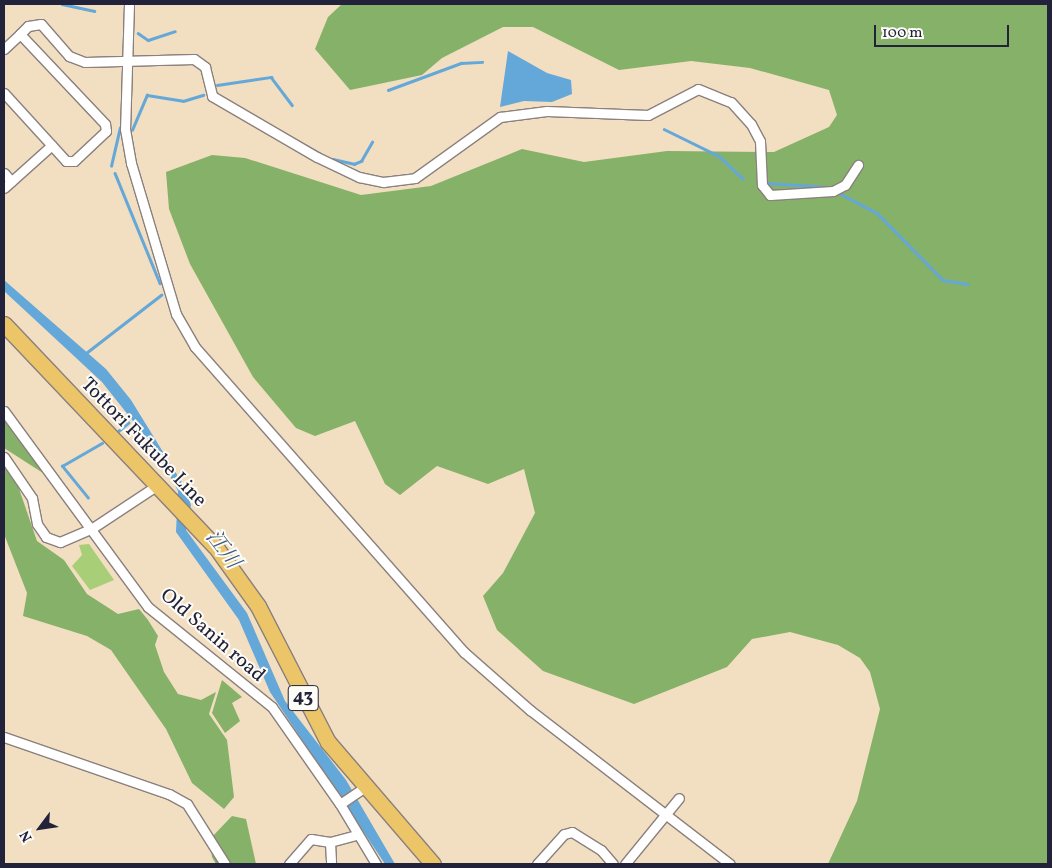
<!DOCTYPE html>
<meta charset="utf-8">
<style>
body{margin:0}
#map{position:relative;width:1052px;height:868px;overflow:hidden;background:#f2dec0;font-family:Vollkorn,"Noto Serif JP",serif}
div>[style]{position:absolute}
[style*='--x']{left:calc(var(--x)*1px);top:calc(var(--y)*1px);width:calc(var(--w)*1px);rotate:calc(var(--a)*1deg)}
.green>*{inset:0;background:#a9ce78}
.forest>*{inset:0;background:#86b168}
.water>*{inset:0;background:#64a7d9}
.stream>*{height:2.5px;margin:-1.25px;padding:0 1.25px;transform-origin:1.25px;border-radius:1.25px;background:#64a7d9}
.roads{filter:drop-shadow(1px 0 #8a807e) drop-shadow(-1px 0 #8a807e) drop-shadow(0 1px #8a807e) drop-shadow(0 -1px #8a807e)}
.street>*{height:9px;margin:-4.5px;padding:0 4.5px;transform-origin:4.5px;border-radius:4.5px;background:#fff}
.primary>*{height:15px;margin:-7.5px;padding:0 7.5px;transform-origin:7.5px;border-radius:7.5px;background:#edc569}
span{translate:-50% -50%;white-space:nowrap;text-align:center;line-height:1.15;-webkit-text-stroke:4px #fdfcf7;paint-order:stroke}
.shield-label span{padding:1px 4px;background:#fdfcf7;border:1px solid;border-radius:4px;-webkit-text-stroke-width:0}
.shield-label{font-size:19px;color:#22223b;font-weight:700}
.street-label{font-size:20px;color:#22223b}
.water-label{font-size:21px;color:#405e82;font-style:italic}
.frame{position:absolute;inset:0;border:5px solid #22223b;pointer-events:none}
.north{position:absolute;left:15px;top:803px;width:50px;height:50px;-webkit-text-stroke:4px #fdfcf7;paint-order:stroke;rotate:239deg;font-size:14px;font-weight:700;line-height:20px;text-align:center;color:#22223b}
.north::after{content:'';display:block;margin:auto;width:18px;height:22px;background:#22223b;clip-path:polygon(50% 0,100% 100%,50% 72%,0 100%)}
.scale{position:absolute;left:874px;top:25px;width:135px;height:22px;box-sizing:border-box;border:2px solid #22223b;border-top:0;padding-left:6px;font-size:15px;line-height:18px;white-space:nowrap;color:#22223b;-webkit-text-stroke:4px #fdfcf7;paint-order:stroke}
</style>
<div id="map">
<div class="green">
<i style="clip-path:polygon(89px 544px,114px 580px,90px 590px,72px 566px,82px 555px,79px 545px)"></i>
</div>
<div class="forest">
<i style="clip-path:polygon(342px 4px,1048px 4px,1048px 864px,828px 864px,857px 801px,880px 709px,870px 672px,860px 658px,838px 645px,790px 632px,752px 639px,727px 667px,634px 704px,543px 671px,497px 630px,483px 596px,503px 573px,535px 513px,524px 469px,488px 484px,437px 466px,400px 495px,385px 484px,355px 421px,315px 436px,296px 428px,253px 377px,190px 264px,169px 209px,166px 172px,212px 155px,245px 158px,361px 195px,431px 186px,522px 149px,584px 162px,667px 151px,774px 152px,829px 127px,837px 115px,829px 90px,750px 68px,691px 61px,619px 70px,533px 27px,503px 27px,442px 58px,422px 75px,350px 90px,315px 49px,328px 17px)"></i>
<i style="clip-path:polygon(4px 417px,37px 463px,43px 473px,4px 448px)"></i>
<i style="clip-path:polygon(4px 466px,16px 480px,37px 541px,64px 560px,87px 594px,118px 614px,139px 609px,148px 620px,158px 636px,155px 645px,164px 672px,178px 694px,201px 700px,216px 692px,209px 714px,227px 740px,234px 797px,224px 809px,192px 783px,166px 729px,111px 650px,87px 636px,23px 616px,27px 593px,4px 534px)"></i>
<i style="clip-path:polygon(222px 680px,242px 697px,232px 703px,240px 721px,225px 733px,212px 713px)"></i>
<i style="clip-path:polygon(232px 816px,246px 819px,256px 864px,216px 864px,212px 857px,210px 839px)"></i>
</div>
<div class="water">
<i style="clip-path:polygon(508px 51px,547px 73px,571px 80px,572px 94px,552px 102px,524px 101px,500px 107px)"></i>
<i style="clip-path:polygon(4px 280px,106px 369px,131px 400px,184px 486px,191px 505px,186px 530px,247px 613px,285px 701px,346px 780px,395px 864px,385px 864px,270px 692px,239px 620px,176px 532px,178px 491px,156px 450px,102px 382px,4px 291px)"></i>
</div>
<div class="stream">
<i style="--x:62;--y:4;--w:33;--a:12"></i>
<i style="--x:138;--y:33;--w:12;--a:35"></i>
<i style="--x:148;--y:40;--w:28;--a:-18"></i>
<i style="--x:217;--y:85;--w:55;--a:-8.4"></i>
<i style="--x:271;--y:77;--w:35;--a:53"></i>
<i style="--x:388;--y:90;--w:78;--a:-20.3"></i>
<i style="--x:461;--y:63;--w:21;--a:-3"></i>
<i style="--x:264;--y:122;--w:63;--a:29.4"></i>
<i style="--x:664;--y:129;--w:61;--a:26.1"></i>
<i style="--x:719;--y:156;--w:33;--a:43"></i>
<i style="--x:132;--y:130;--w:38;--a:-67"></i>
<i style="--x:147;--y:95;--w:36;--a:9"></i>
<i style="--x:183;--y:101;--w:21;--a:-17"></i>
<i style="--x:333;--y:159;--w:22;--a:13"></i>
<i style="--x:354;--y:164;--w:8;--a:-23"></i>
<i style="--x:361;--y:161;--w:22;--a:-60"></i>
<i style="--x:111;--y:166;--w:39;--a:-77"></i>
<i style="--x:115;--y:173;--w:119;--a:67.8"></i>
<i style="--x:769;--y:183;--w:58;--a:3.9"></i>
<i style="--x:841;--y:194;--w:41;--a:27.8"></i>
<i style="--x:877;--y:213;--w:94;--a:45.4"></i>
<i style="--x:943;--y:280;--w:25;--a:9"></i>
<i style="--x:86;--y:353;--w:95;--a:-37.7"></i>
<i style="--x:116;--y:433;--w:16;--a:-40"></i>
<i style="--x:88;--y:498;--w:41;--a:-129.1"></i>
<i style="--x:62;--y:466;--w:46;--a:-29.9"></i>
</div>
<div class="roads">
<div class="street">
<i style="--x:129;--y:4;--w:125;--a:91.8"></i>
<i style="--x:125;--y:129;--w:35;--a:80"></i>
<i style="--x:131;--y:163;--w:158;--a:73.4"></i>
<i style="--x:176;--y:314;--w:38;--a:60"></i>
<i style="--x:195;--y:347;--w:407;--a:48.6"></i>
<i style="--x:464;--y:652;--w:88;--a:41.3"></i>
<i style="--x:530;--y:710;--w:252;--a:37.6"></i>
<i style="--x:20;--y:34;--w:11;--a:-45"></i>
<i style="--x:28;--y:26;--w:13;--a:-9"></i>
<i style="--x:41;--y:24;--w:43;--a:48.8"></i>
<i style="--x:69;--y:56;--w:17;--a:21"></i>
<i style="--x:85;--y:62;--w:109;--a:-1.6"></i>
<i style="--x:194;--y:59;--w:14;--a:36"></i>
<i style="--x:205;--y:67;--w:30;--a:76"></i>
<i style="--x:212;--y:96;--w:121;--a:30.2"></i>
<i style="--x:317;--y:157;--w:47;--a:25.5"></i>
<i style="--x:359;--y:177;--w:25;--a:12"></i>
<i style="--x:383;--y:182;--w:32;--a:-7"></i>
<i style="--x:415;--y:178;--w:105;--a:-35.7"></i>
<i style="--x:500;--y:117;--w:47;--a:-7.3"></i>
<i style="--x:547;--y:111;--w:101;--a:2.3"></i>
<i style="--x:648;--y:115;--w:56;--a:-27.5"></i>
<i style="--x:698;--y:89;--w:35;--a:22"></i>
<i style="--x:731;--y:102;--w:30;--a:48"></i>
<i style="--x:751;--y:124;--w:19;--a:62"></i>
<i style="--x:760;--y:141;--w:44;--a:87.4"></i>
<i style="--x:762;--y:185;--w:13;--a:51"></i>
<i style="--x:770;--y:195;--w:63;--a:-3.6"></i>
<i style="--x:833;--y:191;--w:13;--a:-27"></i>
<i style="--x:845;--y:185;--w:24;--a:-57"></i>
<i style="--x:4;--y:49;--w:22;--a:-43"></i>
<i style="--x:20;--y:34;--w:124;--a:46.6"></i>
<i style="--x:105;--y:124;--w:7;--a:82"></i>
<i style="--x:106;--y:131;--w:44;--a:136.8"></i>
<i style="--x:74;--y:161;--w:8;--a:180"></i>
<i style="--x:66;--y:161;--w:92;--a:-132.4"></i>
<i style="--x:4;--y:173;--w:11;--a:49"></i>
<i style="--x:4;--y:188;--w:64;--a:-41.9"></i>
<i style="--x:4;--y:411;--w:243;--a:53.7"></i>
<i style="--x:148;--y:607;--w:159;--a:38.9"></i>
<i style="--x:272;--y:707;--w:118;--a:55"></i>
<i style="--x:340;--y:804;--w:70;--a:59"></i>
<i style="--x:4;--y:457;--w:50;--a:55.7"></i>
<i style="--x:32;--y:498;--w:26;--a:79"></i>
<i style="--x:37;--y:524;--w:16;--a:55"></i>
<i style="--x:46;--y:537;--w:15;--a:20"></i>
<i style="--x:60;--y:542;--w:34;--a:-23"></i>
<i style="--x:91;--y:529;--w:78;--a:-33.5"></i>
<i style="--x:4;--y:737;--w:175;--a:19.1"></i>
<i style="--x:169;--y:794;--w:21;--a:29"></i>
<i style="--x:187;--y:804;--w:71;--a:57.7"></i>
<i style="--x:340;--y:804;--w:29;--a:-34"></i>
<i style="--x:330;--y:842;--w:22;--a:87"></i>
<i style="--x:289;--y:864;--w:33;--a:-49"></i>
<i style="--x:311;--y:839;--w:19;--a:9"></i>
<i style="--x:330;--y:842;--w:28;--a:-15"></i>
<i style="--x:537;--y:864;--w:40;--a:-48"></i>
<i style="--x:564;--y:834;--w:8;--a:-14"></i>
<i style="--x:572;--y:832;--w:34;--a:32"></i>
<i style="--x:601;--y:850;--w:18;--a:49"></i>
<i style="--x:625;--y:864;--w:85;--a:-50.7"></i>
</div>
<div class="primary">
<i style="--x:4;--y:324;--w:306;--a:46.5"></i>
<i style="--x:215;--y:546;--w:74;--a:54.4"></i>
<i style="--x:258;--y:606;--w:153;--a:62.8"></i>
<i style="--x:328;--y:742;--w:161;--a:49.3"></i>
</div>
</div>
<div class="shield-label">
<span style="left:303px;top:698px">43</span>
</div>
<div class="street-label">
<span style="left:143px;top:443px;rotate:46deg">Tottori Fukube Line</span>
<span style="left:212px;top:636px;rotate:41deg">Old Sanin road</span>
</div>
<div class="water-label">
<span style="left:222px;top:550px;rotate:53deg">江川</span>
</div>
<div class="frame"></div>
<div class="north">N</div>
<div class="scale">100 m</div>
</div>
